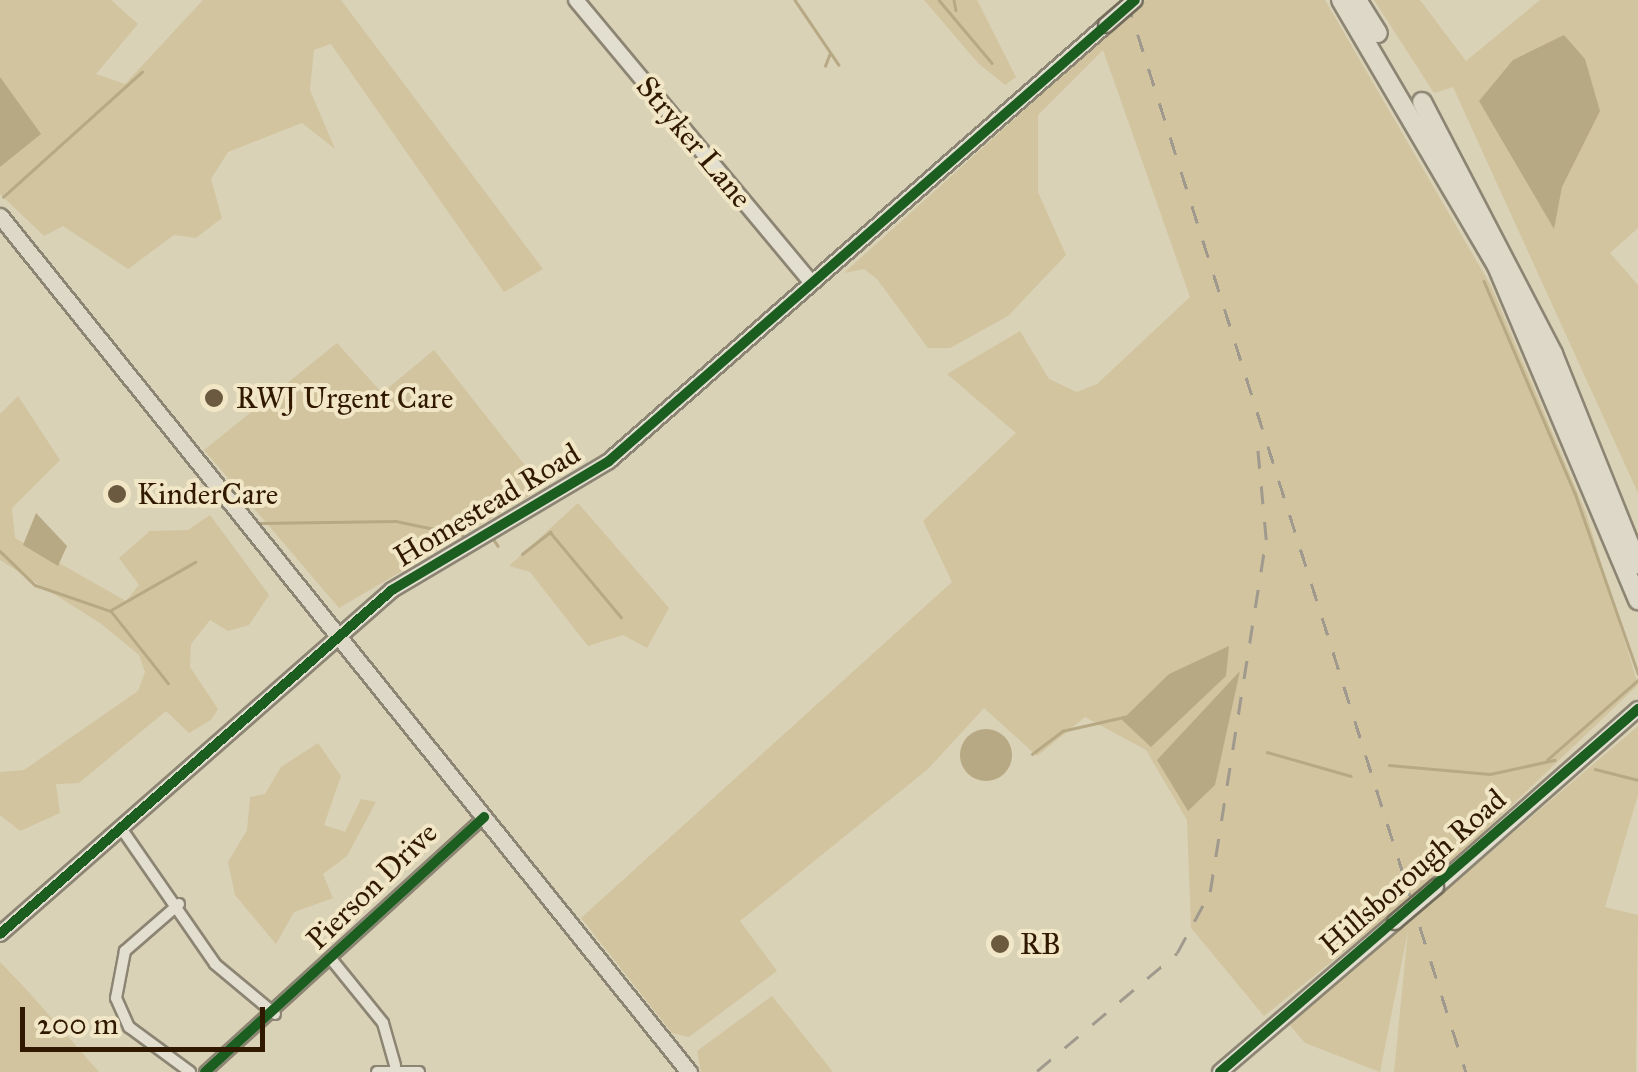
<!DOCTYPE html>
<style>
body{margin:0}
#map{position:relative;width:1638px;height:1072px;overflow:hidden;background:#dad2b7;font-family:"IM FELL Great Primer",serif}
div>[style]{position:absolute}
[style*='--x']{left:calc(var(--x)*1px);top:calc(var(--y)*1px);width:calc(var(--w)*1px);rotate:calc(var(--a)*1deg)}
.green>*{inset:0;background:#d1c49f}
.water>*{inset:0;background:#b8a985}
.round{border-radius:50%}
.stream>*{height:2.5px;margin:-1.25px;padding:0 1.25px;transform-origin:1.25px;border-radius:1.25px;background:#b8a985}
.roads{filter:drop-shadow(2px 0 #8d8573) drop-shadow(-2px 0 #8d8573) drop-shadow(0 2px #8d8573) drop-shadow(0 -2px #8d8573)}
.street>*{height:10px;margin:-5px;padding:0 5px;transform-origin:5px;border-radius:5px;background:#e2ded0}
.secondary>*{height:14px;margin:-7px;padding:0 7px;transform-origin:7px;border-radius:7px;background:#e2ded0}
.primary>*{height:15px;margin:-7.5px;padding:0 7.5px;transform-origin:7.5px;border-radius:7.5px;background:#ddd8c8}
.highway>*{height:18px;margin:-9px;padding:0 9px;transform-origin:9px;border-radius:9px;background:#ddd8c8}
.rail>*{height:2.5px;margin-top:-1.25px;transform-origin:0;background:repeating-linear-gradient(90deg,#9f9a8d 0 18px,transparent 0 36px)}
.bridges{filter:drop-shadow(2px 0 #746c5b) drop-shadow(-2px 0 #746c5b) drop-shadow(0 2px #746c5b) drop-shadow(0 -2px #746c5b)}
.secondary-bridge>*{height:14px;margin:-7px;padding:0 7px;transform-origin:7px;border-radius:7px;background:#e2ded0}
.cycleway>*{height:10px;margin:-5px;padding:0 5px;transform-origin:5px;border-radius:5px;background:#1b5e20}
.dots>*{width:28px;height:28px;translate:-50% -50%;box-sizing:border-box;border:5px solid #f1e7c6;border-radius:50%}
span{translate:-50% -50%;white-space:nowrap;text-align:center;line-height:1.15;-webkit-text-stroke:8px #f1e7c6;paint-order:stroke}
.street-label{font-size:30px;color:#311900}
.poi-label{font-size:30px;color:#311900}
.left{translate:0 -50%;text-align:left}
.scale{position:absolute;left:20px;top:1007px;width:245px;height:45px;box-sizing:border-box;border:5px solid #311900;border-top:0;padding-left:12px;font-size:30px;line-height:35px;white-space:nowrap;color:#311900;-webkit-text-stroke:8px #f1e7c6;paint-order:stroke}
</style>
<div id="map">
<div class="green">
<i style="clip-path:polygon(0 0,111px 0,138px 24px,96px 74px,125px 84px,203px 0,341px 0,543px 269px,504px 292px,331px 44px,314px 50px,310px 90px,335px 149px,302px 123px,228px 152px,211px 179px,222px 218px,196px 238px,174px 235px,128px 269px,63px 226px,44px 236px,0 194px)"></i>
<i style="clip-path:polygon(924px 0,977px 0,1016px 77px,1005px 85px,978px 63px)"></i>
<i style="clip-path:polygon(1146px 0,1325px 0,1491px 286px,1586px 513px,1638px 685px,1432px 881px,1264px 1016px,1191px 928px,1187px 820px,1146px 750px,1085px 717px,1037px 756px,984px 708px,928px 769px,740px 921px,777px 971px,689px 1037px,672px 1033px,581px 918px,952px 582px,923px 521px,1016px 433px,947px 374px,1020px 331px,1049px 379px,1077px 392px,1097px 384px,1190px 297px,1103px 50px,1038px 115px,1038px 192px,1066px 255px,1008px 316px,950px 348px,928px 348px,877px 279px,864px 269px,844px 273px)"></i>
<i style="clip-path:polygon(1374px 0,1420px 0,1466px 61px,1540px 0,1638px 0,1638px 228px,1610px 253px,1638px 285px,1638px 493px,1453px 87px,1434px 93px)"></i>
<i style="clip-path:polygon(337px 343px,382px 393px,434px 350px,543px 488px,339px 608px,204px 450px)"></i>
<i style="clip-path:polygon(18px 396px,60px 460px,12px 508px,15px 538px,126px 601px,139px 585px,119px 558px,150px 531px,188px 530px,210px 515px,269px 595px,249px 625px,228px 631px,210px 620px,191px 644px,190px 667px,218px 709px,211px 720px,189px 733px,166px 711px,79px 783px,56px 784px,60px 813px,20px 831px,0 815px,0 772px,24px 770px,138px 691px,145px 672px,139px 655px,100px 623px,0 560px,0 414px)"></i>
<i style="clip-path:polygon(578px 503px,669px 608px,647px 648px,623px 635px,588px 646px,530px 572px,509px 566px)"></i>
<i style="clip-path:polygon(1638px 726px,1638px 795px,1605px 907px,1638px 915px,1636px 1072px,1394px 1072px,1408px 931px,1380px 1072px,1305px 1043px,1289px 1024px)"></i>
<i style="clip-path:polygon(318px 743px,341px 776px,324px 825px,345px 832px,361px 799px,376px 802px,347px 856px,323px 874px,333px 898px,294px 912px,276px 944px,235px 895px,228px 862px,247px 830px,250px 797px,265px 794px,281px 767px)"></i>
<i style="clip-path:polygon(0 962px,26px 989px,99px 1072px,0 1072px)"></i>
<i style="clip-path:polygon(772px 996px,833px 1072px,701px 1072px,697px 1051px)"></i>
</div>
<div class="water">
<i style="clip-path:polygon(1564px 35px,1585px 59px,1600px 111px,1562px 187px,1554px 229px,1479px 101px,1513px 60px)"></i>
<i style="clip-path:polygon(0 77px,41px 134px,0 167px)"></i>
<i style="clip-path:polygon(36px 513px,67px 546px,58px 566px,23px 545px)"></i>
<i style="clip-path:polygon(1229px 646px,1226px 676px,1151px 747px,1122px 720px,1169px 674px)"></i>
<i style="clip-path:polygon(1240px 671px,1215px 785px,1188px 811px,1157px 760px)"></i>
<i class="round" style="left:960px;top:729px;width:52px;height:52px"></i>
</div>
<div class="stream">
<i style="--x:795;--y:0;--w:78;--a:55.9"></i>
<i style="--x:939;--y:0;--w:82;--a:49.9"></i>
<i style="--x:954;--y:0;--w:10;--a:79"></i>
<i style="--x:825;--y:66;--w:14;--a:-69"></i>
<i style="--x:3;--y:197;--w:187;--a:-42"></i>
<i style="--x:1484;--y:281;--w:231;--a:66.8"></i>
<i style="--x:1575;--y:493;--w:191;--a:70.7"></i>
<i style="--x:260;--y:523;--w:136;--a:-0.8"></i>
<i style="--x:396;--y:521;--w:68;--a:11.8"></i>
<i style="--x:494;--y:540;--w:7;--a:56"></i>
<i style="--x:0;--y:551;--w:49;--a:44.2"></i>
<i style="--x:35;--y:585;--w:80;--a:18.9"></i>
<i style="--x:111;--y:611;--w:92;--a:51.6"></i>
<i style="--x:522;--y:554;--w:36;--a:-38"></i>
<i style="--x:550;--y:532;--w:111;--a:50.1"></i>
<i style="--x:111;--y:610;--w:97;--a:-29.7"></i>
<i style="--x:1267;--y:752;--w:87;--a:15.9"></i>
<i style="--x:1032;--y:754;--w:38;--a:-37"></i>
<i style="--x:1062;--y:731;--w:64;--a:-12.7"></i>
<i style="--x:1547;--y:760;--w:121;--a:-41.3"></i>
<i style="--x:1389;--y:765;--w:101;--a:5.1"></i>
<i style="--x:1490;--y:774;--w:66;--a:-12.3"></i>
<i style="--x:1595;--y:769;--w:44;--a:14.3"></i>
</div>
<div class="roads">
<div class="street">
<i style="--x:121;--y:828;--w:165;--a:55.3"></i>
<i style="--x:215;--y:964;--w:78;--a:39.8"></i>
<i style="--x:179;--y:904;--w:72;--a:139"></i>
<i style="--x:125;--y:951;--w:48;--a:100.8"></i>
<i style="--x:116;--y:998;--w:32;--a:66"></i>
<i style="--x:129;--y:1027;--w:76;--a:36.4"></i>
<i style="--x:332;--y:960;--w:81;--a:51"></i>
<i style="--x:383;--y:1023;--w:44;--a:74.1"></i>
<i style="--x:205;--y:1072;--w:378;--a:-42.4"></i>
<i style="--x:377;--y:1072;--w:42;--a:0"></i>
</div>
<div class="secondary">
<i style="--x:576;--y:0;--w:368;--a:50.2"></i>
<i style="--x:1436;--y:887;--w:269;--a:-41.4"></i>
<i style="--x:0;--y:934;--w:522;--a:-41.27"></i>
<i style="--x:392;--y:590;--w:252;--a:-30.7"></i>
<i style="--x:609;--y:461;--w:661;--a:-41.26"></i>
<i style="--x:1220;--y:1072;--w:230;--a:-40.6"></i>
</div>
<div class="primary">
<i style="--x:0;--y:216;--w:1099;--a:51.17"></i>
</div>
<div class="highway">
<i style="--x:1341;--y:0;--w:308;--a:59.6"></i>
<i style="--x:1497;--y:266;--w:363;--a:67.1"></i>
<i style="--x:1357;--y:0;--w:39;--a:58"></i>
<i style="--x:1422;--y:102;--w:284;--a:62.5"></i>
<i style="--x:1553;--y:354;--w:227;--a:68.1"></i>
</div>
</div>
<div class="rail">
<i style="--x:1127;--y:0;--w:1124;--a:72.45"></i>
<i style="--x:1037;--y:1071;--w:183;--a:-40.1"></i>
<i style="--x:1177;--y:953;--w:69;--a:-61.6"></i>
<i style="--x:1210;--y:892;--w:356;--a:-81"></i>
<i style="--x:1266;--y:540;--w:97;--a:-95.3"></i>
</div>
<div class="bridges">
<div class="secondary-bridge">
<i style="--x:1106;--y:25;--w:38;--a:-41"></i>
<i style="--x:1395;--y:922;--w:54;--a:-40.5"></i>
</div>
</div>
<div class="cycleway">
<i style="--x:0;--y:934;--w:522;--a:-41.27"></i>
<i style="--x:392;--y:590;--w:252;--a:-30.7"></i>
<i style="--x:609;--y:461;--w:699;--a:-41.23"></i>
<i style="--x:205;--y:1072;--w:378;--a:-42.4"></i>
<i style="--x:1220;--y:1072;--w:554;--a:-40.97"></i>
</div>
<div class="dots">
<i style="left:214px;top:398px;background:#6c5a40"></i>
<i style="left:117px;top:494px;background:#6c5a40"></i>
<i style="left:1000px;top:944px;background:#6c5a40"></i>
</div>
<div class="street-label">
<span style="left:694px;top:142px;rotate:50deg">Stryker Lane</span>
<span style="left:487px;top:505px;rotate:-31deg">Homestead Road</span>
<span style="left:1413px;top:872px;rotate:-41deg">Hillsborough Road</span>
<span style="left:372px;top:886px;rotate:-44deg">Pierson Drive</span>
</div>
<div class="poi-label">
<span class="left" style="left:236px;top:398px">RWJ Urgent Care</span>
<span class="left" style="left:137px;top:494px">KinderCare</span>
<span class="left" style="left:1020px;top:944px">RB</span>
</div>
<div class="scale">200 m</div>
</div>
